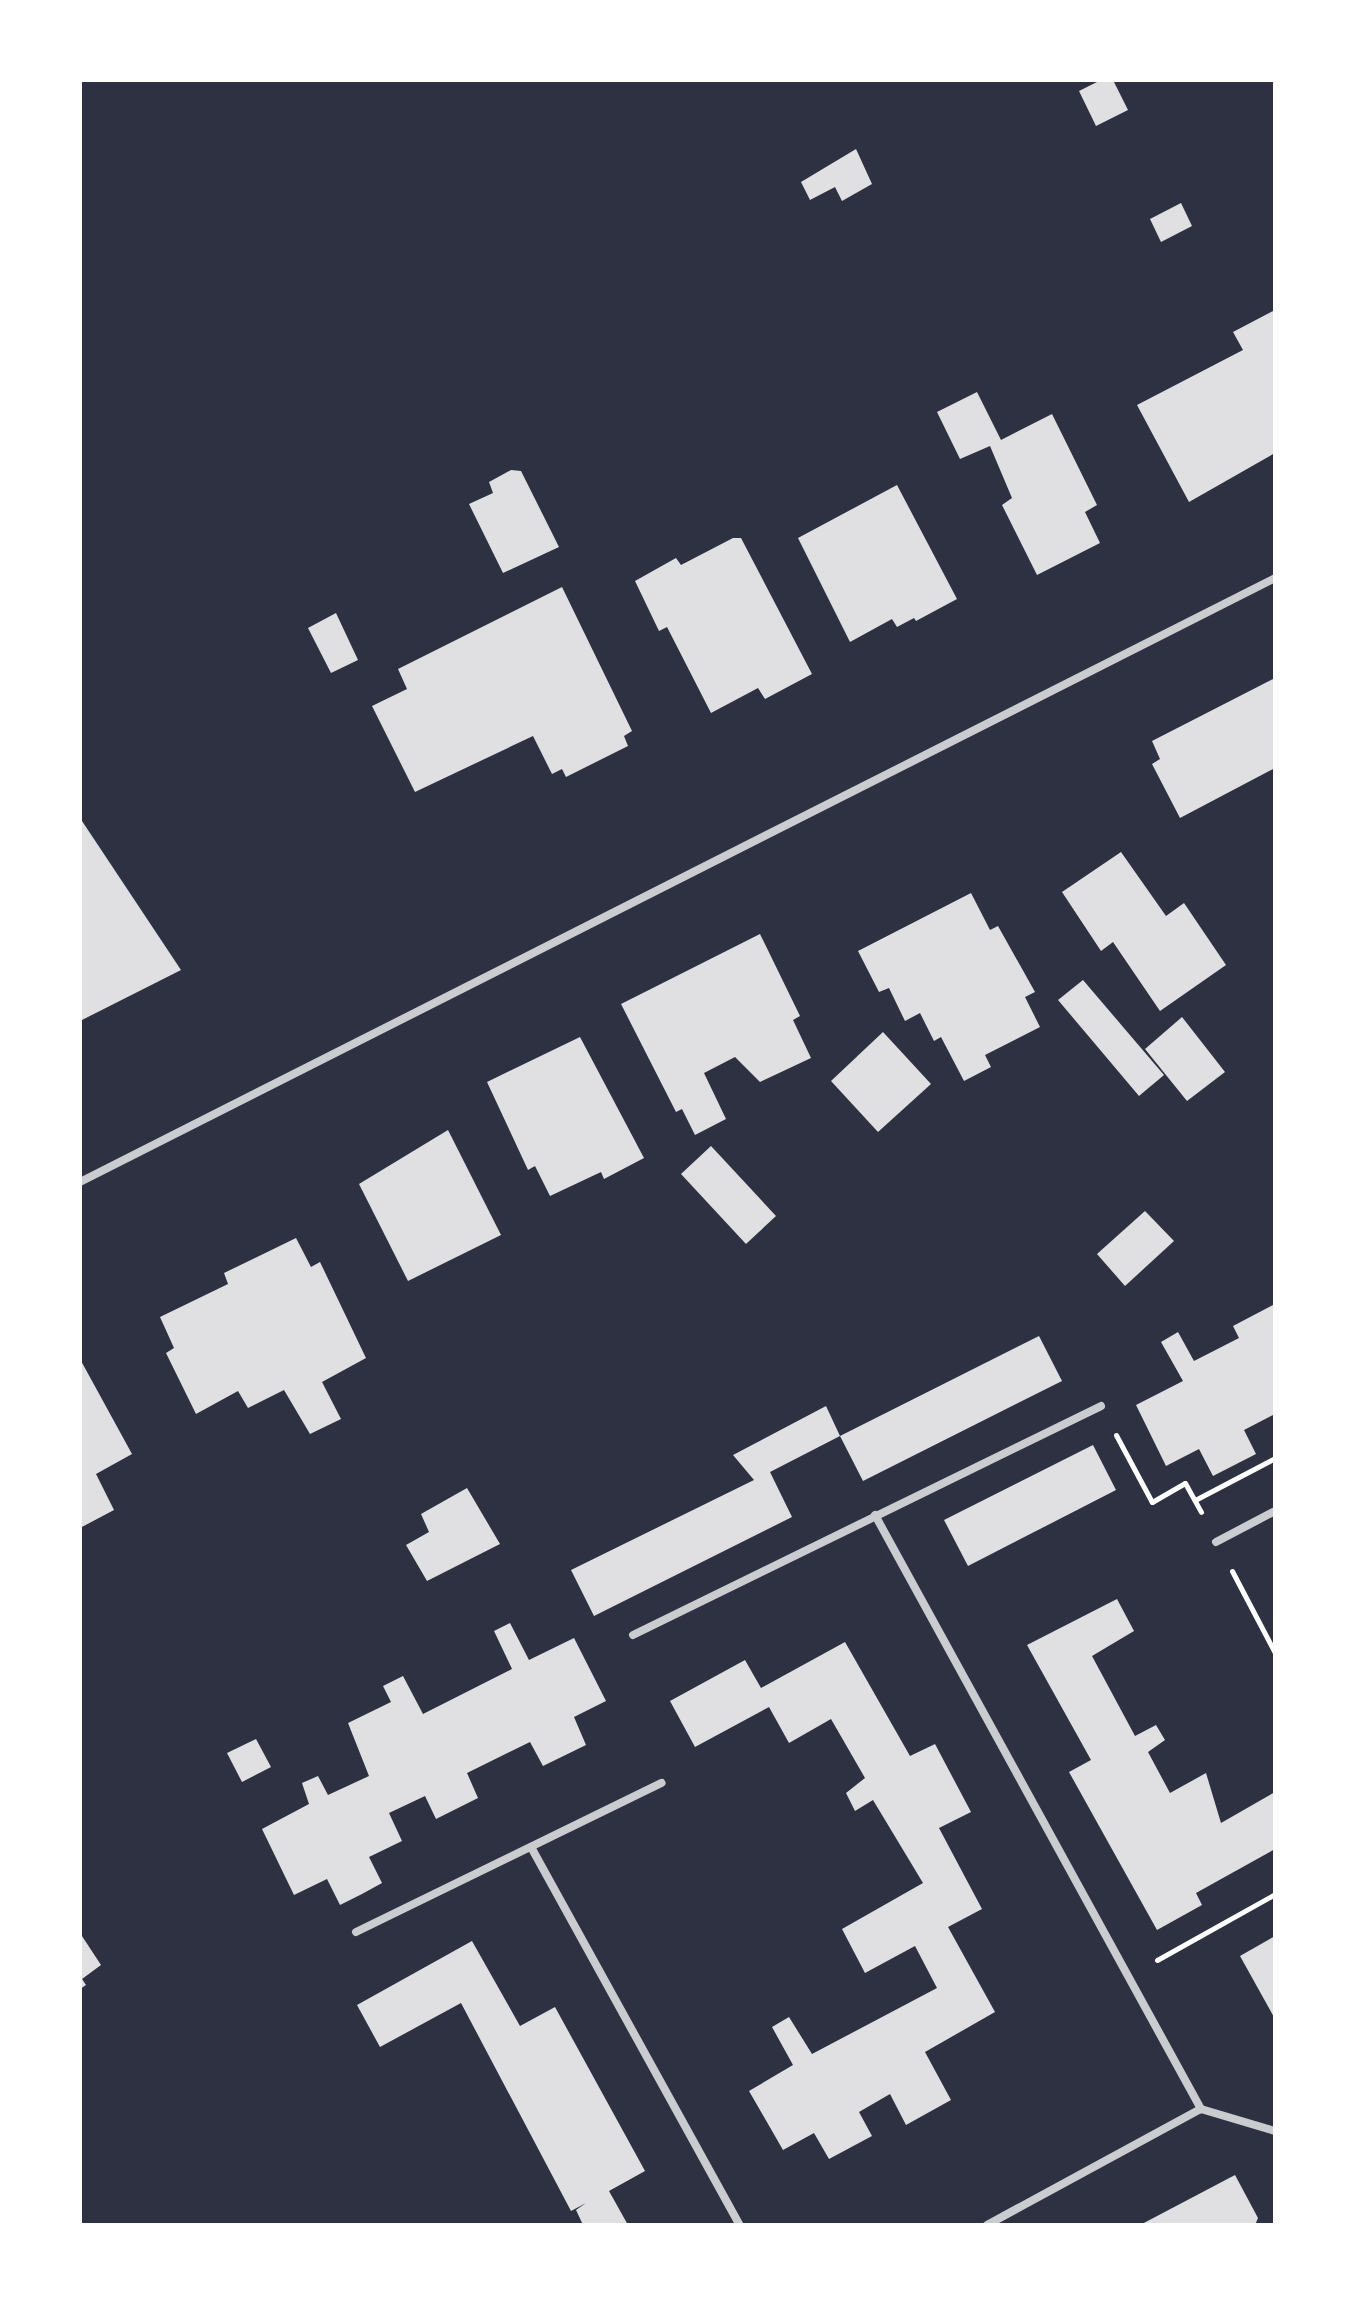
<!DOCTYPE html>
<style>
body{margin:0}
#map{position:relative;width:1355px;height:2305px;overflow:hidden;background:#2d3142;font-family:"Sofia Sans Condensed",sans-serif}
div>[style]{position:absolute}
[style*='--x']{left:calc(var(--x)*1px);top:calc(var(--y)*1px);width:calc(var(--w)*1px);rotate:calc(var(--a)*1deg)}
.building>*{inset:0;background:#e0e0e3}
.path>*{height:5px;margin:-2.5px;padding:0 2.5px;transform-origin:2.5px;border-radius:2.5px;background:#fff}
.minor>*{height:8px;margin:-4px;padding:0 4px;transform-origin:4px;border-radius:4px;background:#caccd0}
span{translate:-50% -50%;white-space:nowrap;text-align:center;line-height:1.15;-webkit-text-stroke:8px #fff;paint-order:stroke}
.frame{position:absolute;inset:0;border:82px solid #fff;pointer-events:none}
</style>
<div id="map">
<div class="building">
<i style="clip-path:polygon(1101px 80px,1113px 80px,1128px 110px,1096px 126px,1079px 91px)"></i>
<i style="clip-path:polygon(856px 149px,872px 184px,842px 201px,835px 187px,810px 200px,801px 182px)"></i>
<i style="clip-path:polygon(1181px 203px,1192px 226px,1161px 242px,1150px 219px)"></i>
<i style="clip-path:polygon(1275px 310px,1275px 453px,1189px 502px,1137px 405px,1243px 350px,1233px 332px)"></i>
<i style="clip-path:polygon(977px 392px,1001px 440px,1052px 414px,1097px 505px,1085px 512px,1100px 543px,1037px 575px,1002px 505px,1012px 498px,990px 446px,960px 459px,937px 412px)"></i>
<i style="clip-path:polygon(511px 470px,521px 471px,559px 547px,503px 573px,469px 504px,493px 493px,489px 482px)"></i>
<i style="clip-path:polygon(897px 485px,957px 599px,916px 621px,914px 618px,897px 627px,892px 619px,850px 642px,798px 538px)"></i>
<i style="clip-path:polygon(733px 538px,741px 538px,812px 674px,765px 699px,758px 688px,711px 713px,667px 627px,659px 631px,635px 581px,676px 558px,681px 565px)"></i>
<i style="clip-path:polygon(562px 587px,632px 731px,624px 736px,628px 746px,566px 777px,562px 769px,552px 774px,533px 736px,415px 792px,372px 706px,407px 689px,398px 669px)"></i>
<i style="clip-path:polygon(336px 613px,358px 660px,331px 673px,308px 628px)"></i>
<i style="clip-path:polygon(1275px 678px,1275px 768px,1180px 818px,1152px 764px,1160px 759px,1152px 741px)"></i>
<i style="clip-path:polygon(80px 818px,181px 970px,80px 1021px)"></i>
<i style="clip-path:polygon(1121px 852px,1166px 916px,1184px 903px,1226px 965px,1160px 1011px,1113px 942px,1101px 951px,1062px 892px)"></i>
<i style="clip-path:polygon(971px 893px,990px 930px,998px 926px,1035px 992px,1025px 997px,1040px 1027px,985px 1055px,991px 1067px,964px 1081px,941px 1037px,934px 1041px,920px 1013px,905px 1021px,889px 988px,879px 992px,858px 951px)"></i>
<i style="clip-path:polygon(760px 934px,800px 1016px,793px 1020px,811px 1058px,760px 1082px,735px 1057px,704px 1073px,726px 1119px,695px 1135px,682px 1109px,676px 1112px,621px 1004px)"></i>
<i style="clip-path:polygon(1083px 980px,1164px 1075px,1139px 1096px,1058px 1000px)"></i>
<i style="clip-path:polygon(1182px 1017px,1225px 1072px,1187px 1101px,1145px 1049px)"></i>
<i style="clip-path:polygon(883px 1032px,931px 1084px,878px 1132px,831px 1081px)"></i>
<i style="clip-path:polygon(580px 1037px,644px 1158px,604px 1179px,601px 1172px,550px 1196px,535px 1166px,528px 1170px,487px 1082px)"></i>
<i style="clip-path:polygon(448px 1130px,501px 1235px,408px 1281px,359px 1184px)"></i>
<i style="clip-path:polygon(711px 1146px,776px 1216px,746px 1244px,681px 1174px)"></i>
<i style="clip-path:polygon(1145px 1211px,1174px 1241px,1125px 1286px,1097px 1254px)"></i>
<i style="clip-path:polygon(296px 1238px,311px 1267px,320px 1262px,366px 1358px,322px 1382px,341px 1419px,310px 1434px,284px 1390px,248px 1408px,238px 1391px,196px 1414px,166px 1353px,174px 1348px,160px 1317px,228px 1284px,224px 1273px)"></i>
<i style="clip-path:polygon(1275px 1304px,1275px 1414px,1244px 1430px,1256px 1454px,1213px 1476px,1199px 1449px,1166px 1466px,1136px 1405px,1183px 1381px,1161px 1342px,1178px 1332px,1194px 1361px,1239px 1338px,1233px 1326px)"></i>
<i style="clip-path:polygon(1039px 1336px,1062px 1381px,863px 1481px,840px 1436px)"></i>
<i style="clip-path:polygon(80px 1359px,132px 1454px,96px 1474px,114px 1510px,80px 1528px)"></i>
<i style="clip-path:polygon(826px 1406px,840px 1436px,770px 1472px,792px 1517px,594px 1616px,571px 1570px,754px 1480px,733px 1455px)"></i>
<i style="clip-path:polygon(1093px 1445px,1116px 1490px,968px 1566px,944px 1520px)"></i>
<i style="clip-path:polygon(467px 1488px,500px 1544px,427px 1581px,406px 1545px,429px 1532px,421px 1514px)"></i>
<i style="clip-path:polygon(1117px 1599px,1134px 1631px,1092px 1656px,1135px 1736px,1156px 1725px,1165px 1740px,1148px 1752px,1170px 1793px,1206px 1773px,1221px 1823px,1275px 1792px,1275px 1849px,1196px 1893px,1202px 1905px,1157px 1930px,1069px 1772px,1091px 1760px,1027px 1645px)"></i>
<i style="clip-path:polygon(510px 1623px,529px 1660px,574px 1638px,606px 1701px,574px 1717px,586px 1745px,543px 1766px,530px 1742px,467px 1773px,478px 1798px,436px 1819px,425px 1796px,389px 1813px,402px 1841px,369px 1857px,382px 1883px,362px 1894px,340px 1905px,327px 1879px,294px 1895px,262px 1829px,309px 1804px,302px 1783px,318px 1776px,328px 1795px,369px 1776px,348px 1723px,391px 1702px,383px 1686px,403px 1676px,423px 1714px,512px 1669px,494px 1631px)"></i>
<i style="clip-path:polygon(845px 1642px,910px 1756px,935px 1744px,971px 1812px,939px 1828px,982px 1909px,948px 1927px,995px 2012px,925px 2052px,951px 2100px,906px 2125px,890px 2094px,859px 2112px,872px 2136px,829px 2159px,814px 2133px,783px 2150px,749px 2091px,793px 2065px,772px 2027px,789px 2017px,812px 2054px,937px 1988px,915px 1946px,865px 1973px,842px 1929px,923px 1883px,873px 1800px,855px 1811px,846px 1793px,865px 1778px,831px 1719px,789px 1743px,769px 1707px,695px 1747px,670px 1701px,745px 1660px,761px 1688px)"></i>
<i style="clip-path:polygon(256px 1739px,271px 1767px,242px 1782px,227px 1753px)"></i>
<i style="clip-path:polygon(80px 1933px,101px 1965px,82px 1979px,86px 1985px,80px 1989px)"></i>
<i style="clip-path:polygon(1275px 1936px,1275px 2019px,1240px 1956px)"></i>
<i style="clip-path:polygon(472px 1941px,520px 2026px,555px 2007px,645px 2171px,609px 2191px,628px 2225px,583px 2225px,576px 2210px,586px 2203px,571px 2211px,461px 2003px,380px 2047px,357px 2005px)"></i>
<i style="clip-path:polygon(1235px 2175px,1258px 2218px,1255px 2225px,1140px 2225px)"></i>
</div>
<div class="path">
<i style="--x:1116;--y:1435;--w:76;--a:61.8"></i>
<i style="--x:1152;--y:1502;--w:38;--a:-30"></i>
<i style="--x:1185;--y:1483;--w:33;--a:61"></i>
<i style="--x:1195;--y:1500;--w:90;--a:-27.7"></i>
<i style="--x:1232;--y:1571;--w:93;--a:62.3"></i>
<i style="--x:1157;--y:1960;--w:135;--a:-29.2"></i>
</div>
<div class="minor">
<i style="--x:80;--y:1182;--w:1339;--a:-26.81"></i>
<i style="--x:875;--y:1515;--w:678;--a:61.24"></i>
<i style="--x:1201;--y:2109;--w:77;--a:16.6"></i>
<i style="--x:1216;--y:1542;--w:67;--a:-27.7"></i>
<i style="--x:633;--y:1635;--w:521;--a:-26.07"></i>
<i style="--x:531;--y:1847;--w:432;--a:61.1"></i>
<i style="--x:356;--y:1932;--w:340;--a:-26"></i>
<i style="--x:987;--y:2225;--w:243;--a:-28.5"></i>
</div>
<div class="frame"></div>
</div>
